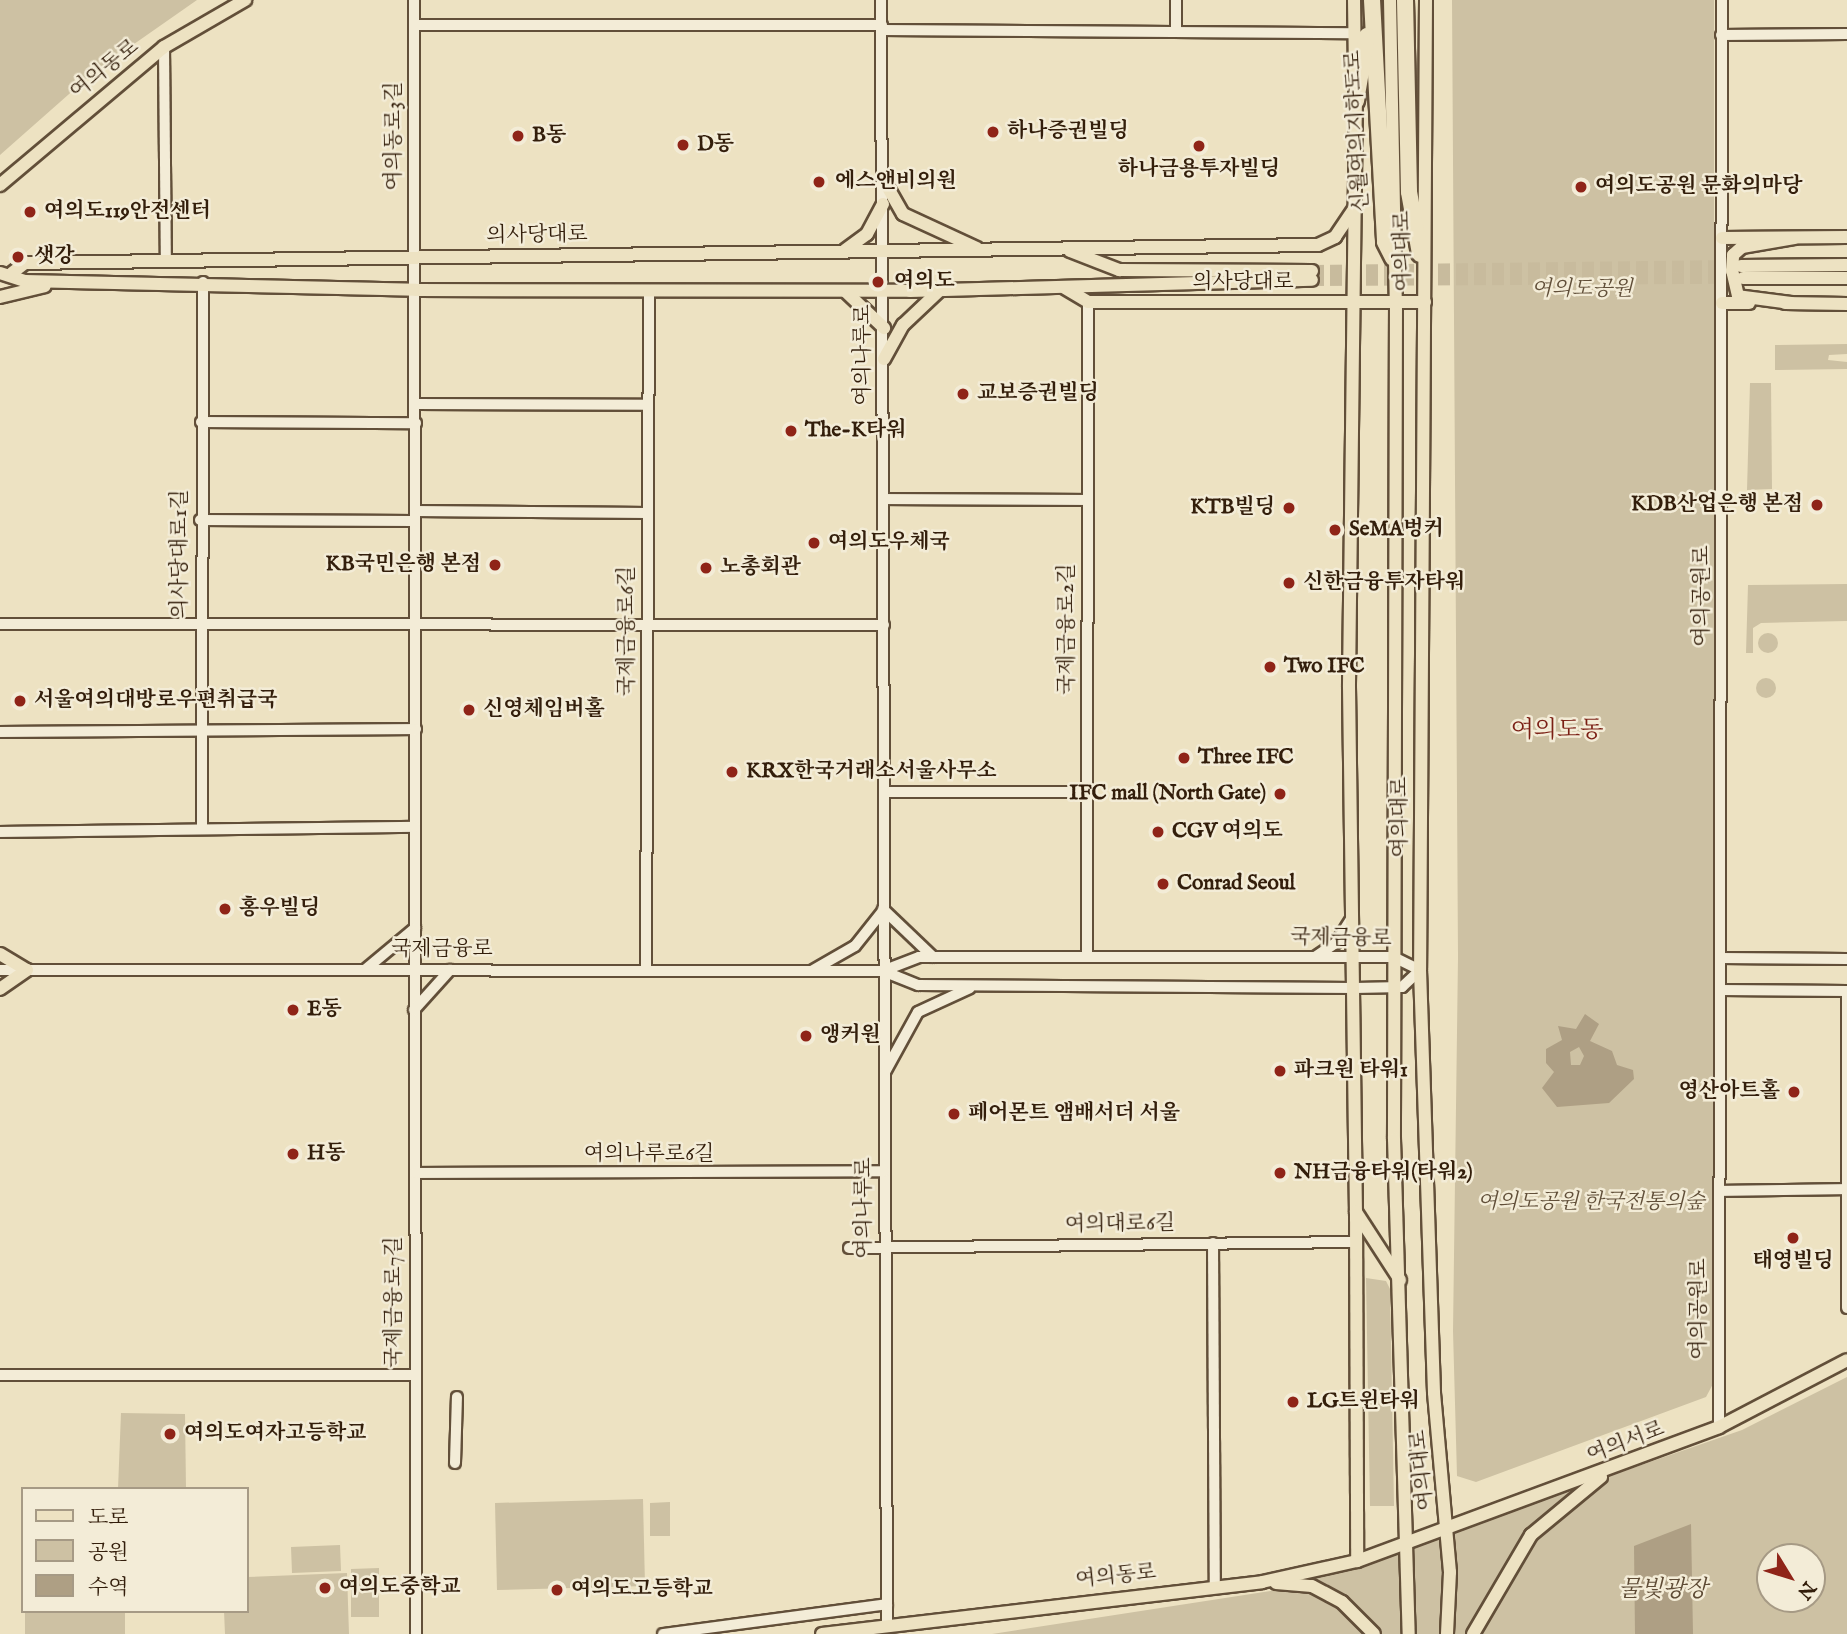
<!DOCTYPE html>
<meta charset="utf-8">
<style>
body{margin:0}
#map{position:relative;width:1847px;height:1634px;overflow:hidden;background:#ede2c2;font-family:"IM FELL English","Noto Serif KR",serif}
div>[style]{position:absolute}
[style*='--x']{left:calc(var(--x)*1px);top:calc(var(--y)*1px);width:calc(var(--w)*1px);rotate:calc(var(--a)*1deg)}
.green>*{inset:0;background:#cdc1a3}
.round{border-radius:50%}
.water>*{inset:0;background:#ae9f84}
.major-tunnel>*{height:12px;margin-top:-6px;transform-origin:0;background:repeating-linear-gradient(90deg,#c8bb9d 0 12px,transparent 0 18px)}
.roads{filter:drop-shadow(2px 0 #624f39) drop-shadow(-2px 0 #624f39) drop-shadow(0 2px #624f39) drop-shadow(0 -2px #624f39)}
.minor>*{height:10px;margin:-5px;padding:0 5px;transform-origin:5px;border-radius:5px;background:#f3ecd7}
.major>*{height:12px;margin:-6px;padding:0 6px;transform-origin:6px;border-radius:6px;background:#ede2c2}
.highway>*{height:16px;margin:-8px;padding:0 8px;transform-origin:8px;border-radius:8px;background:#ede2c2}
.dots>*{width:19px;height:19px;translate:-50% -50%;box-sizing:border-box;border:4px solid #f3ecd7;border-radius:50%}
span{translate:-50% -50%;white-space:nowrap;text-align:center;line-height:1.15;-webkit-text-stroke:5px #f3ecd7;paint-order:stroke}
.street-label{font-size:21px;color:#331e0b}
.poi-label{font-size:21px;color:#331e0b;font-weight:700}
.left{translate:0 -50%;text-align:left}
.right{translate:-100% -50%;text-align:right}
.park-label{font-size:21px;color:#614f39;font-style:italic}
.water-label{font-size:23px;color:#5e4b35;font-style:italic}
.quarter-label{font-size:24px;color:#7a1f14}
.legend{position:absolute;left:21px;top:1487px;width:228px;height:126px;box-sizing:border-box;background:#f3ecd7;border:2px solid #a69a85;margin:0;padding:9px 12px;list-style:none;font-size:21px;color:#331e0b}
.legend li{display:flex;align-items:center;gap:14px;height:35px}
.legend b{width:35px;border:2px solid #a69a85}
.north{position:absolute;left:1756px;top:1543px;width:70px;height:70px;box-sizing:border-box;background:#f3ecd7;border:2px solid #a69a85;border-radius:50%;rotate:128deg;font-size:19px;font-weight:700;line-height:28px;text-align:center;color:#331e0b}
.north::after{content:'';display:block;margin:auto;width:24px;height:32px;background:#8f2418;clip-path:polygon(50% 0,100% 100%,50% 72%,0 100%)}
</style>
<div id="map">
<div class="green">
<i style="clip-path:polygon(0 0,197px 0,94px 72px,0 155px)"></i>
<i style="clip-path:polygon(1452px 0,1714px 0,1714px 1382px,1706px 1397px,1476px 1482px,1457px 1476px,1453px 1331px,1458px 957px)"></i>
<i style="clip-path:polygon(1847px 344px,1847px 354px,1829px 355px,1828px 360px,1847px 362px,1847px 369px,1775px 370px,1775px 345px)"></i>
<i style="clip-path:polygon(1750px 383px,1771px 383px,1772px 489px,1747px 490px)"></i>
<i style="clip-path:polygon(1847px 584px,1847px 621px,1761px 623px,1753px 628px,1753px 653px,1746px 653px,1748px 585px)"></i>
<i class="round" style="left:1758px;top:633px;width:20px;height:20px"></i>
<i class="round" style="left:1756px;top:678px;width:20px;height:20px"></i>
<i style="clip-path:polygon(1366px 1278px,1386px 1281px,1390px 1289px,1394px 1506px,1370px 1506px)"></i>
<i style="clip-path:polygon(evenodd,1847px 1377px,1847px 1634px,992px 1634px,1284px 1589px,1742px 1430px,1847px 1377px,1770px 1557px,1812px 1557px,1812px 1599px,1770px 1599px,1770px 1557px)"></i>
<i style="clip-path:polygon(121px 1413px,185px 1414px,186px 1489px,118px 1489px)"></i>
<i style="clip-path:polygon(643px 1499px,645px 1586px,497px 1590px,495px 1503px)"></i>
<i style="clip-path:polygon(670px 1502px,670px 1536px,650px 1536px,650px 1503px)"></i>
<i style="clip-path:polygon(340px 1545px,341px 1571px,292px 1573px,291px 1547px)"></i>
<i style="clip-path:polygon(379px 1568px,379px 1617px,351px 1617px,351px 1569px)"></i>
<i style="clip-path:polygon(347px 1573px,349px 1634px,225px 1634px,224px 1611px,247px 1611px,247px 1577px)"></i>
<i style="clip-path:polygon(25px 1611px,125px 1611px,125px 1634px,25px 1634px)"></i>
</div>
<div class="water">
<i style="clip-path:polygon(evenodd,1585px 1014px,1599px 1024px,1590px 1041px,1612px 1051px,1617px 1065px,1633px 1070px,1634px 1079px,1609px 1103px,1557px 1107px,1542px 1088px,1554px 1072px,1546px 1063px,1546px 1049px,1562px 1040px,1558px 1026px,1576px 1029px,1585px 1014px,1579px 1047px,1584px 1056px,1580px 1065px,1571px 1065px,1570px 1052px,1579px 1047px)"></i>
<i style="clip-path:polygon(1691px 1524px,1693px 1634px,1635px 1634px,1634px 1546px)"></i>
</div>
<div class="major-tunnel">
<i style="--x:1312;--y:271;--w:418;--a:-0.7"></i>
<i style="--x:1312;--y:280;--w:420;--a:-0.3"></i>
</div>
<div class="roads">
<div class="minor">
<i style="--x:414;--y:0;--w:1634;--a:89.93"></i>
<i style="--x:881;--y:0;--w:1623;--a:89.79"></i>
<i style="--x:414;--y:25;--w:468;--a:0"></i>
<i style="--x:882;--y:30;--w:472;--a:0.4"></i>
<i style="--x:1176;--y:30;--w:30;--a:-90"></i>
<i style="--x:1721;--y:35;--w:126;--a:-0.5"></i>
<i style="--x:164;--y:47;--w:213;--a:89.5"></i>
<i style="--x:416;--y:404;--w:232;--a:0.2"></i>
<i style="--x:201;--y:422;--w:215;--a:0.3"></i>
<i style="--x:883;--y:499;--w:204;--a:0.3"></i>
<i style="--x:415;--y:511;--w:232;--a:0.5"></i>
<i style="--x:200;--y:520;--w:214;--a:0.3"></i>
<i style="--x:0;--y:624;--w:884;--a:0.06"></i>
<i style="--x:0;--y:732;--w:416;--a:-0.4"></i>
<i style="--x:884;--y:792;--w:203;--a:0"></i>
<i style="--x:202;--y:827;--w:545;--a:-89.89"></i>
<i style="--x:0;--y:832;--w:415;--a:-0.7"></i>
<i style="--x:883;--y:909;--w:69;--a:43.8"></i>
<i style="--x:1087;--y:957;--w:655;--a:-89.91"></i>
<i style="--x:1315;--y:957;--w:25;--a:-34"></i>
<i style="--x:1336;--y:943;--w:32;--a:-58"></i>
<i style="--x:1721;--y:958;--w:126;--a:0.5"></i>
<i style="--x:366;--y:969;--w:64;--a:-39.9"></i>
<i style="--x:0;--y:970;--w:883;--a:0.06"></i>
<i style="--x:883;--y:971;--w:38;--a:22"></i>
<i style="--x:918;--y:985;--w:437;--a:0.4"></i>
<i style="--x:1355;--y:988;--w:47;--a:-1.2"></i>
<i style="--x:1402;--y:987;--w:25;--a:-43"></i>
<i style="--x:1420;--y:970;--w:30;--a:-154"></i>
<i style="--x:1393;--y:957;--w:474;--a:180"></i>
<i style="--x:919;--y:957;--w:39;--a:159"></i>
<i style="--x:813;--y:970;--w:48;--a:-29.7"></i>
<i style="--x:855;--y:946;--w:43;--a:-51.5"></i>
<i style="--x:646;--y:971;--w:681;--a:-89.75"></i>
<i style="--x:1721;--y:990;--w:126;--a:0.5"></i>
<i style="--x:1847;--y:991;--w:317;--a:90"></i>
<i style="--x:414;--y:1010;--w:54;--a:-48"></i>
<i style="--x:885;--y:1072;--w:68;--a:-61.2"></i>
<i style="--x:918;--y:1012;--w:57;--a:-24.8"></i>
<i style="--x:415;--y:1173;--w:469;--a:-0.2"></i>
<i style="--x:1720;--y:1191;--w:127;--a:-0.9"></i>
<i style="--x:1213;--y:1243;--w:343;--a:89.7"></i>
<i style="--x:849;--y:1248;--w:507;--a:-0.68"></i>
<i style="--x:0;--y:1375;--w:414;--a:0"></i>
<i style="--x:1719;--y:1427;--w:1427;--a:-89.88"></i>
<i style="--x:455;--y:1463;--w:66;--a:-88.3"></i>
<i style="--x:663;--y:1634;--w:226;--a:-7.6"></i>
</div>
<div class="major">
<i style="--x:1354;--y:0;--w:76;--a:89.2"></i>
<i style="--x:1390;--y:0;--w:302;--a:88.9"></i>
<i style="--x:1396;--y:302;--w:837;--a:90.14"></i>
<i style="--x:1394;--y:1139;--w:495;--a:88.3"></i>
<i style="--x:1426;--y:0;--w:970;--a:90.35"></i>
<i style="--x:1420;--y:970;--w:423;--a:88.1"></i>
<i style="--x:1434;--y:1393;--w:180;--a:84.9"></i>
<i style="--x:1450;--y:1572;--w:62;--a:92.8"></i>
<i style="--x:1356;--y:94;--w:593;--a:90.68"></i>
<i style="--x:1349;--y:687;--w:525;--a:89.24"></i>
<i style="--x:1356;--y:1212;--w:81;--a:57.1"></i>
<i style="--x:883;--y:179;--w:40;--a:60.3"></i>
<i style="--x:903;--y:214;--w:81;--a:24.7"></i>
<i style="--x:0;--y:185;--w:214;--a:-40.1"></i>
<i style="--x:164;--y:47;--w:94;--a:-30.1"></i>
<i style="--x:1722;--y:238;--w:125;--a:-0.5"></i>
<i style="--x:845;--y:250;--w:27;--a:-36"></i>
<i style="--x:867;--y:234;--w:34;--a:-62"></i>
<i style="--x:1070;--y:251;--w:53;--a:21.2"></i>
<i style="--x:1119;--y:270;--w:193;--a:0.3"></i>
<i style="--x:1741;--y:266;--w:106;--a:-0.5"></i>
<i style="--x:0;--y:273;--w:26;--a:18"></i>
<i style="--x:25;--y:281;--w:391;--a:1.3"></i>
<i style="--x:416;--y:290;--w:494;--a:0.1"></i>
<i style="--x:910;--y:291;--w:402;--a:-1.6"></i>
<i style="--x:12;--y:273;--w:16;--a:-38"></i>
<i style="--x:25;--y:263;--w:1293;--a:-0.8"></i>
<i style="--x:1318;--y:245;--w:19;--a:-25"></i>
<i style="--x:1335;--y:237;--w:37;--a:-56"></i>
<i style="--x:1743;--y:278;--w:104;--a:0"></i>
<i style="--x:1065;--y:288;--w:27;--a:31"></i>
<i style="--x:1088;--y:302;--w:337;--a:0"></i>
<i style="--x:845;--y:291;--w:54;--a:43.5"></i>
<i style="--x:0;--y:297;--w:46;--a:-13.7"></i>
<i style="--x:1722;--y:303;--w:27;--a:0"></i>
<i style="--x:1785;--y:303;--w:62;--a:0.9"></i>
<i style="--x:1791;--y:303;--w:53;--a:-172.5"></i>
<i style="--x:1738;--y:296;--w:26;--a:-103"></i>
<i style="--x:1732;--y:271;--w:16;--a:-86"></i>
<i style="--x:1733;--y:255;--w:12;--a:-42"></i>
<i style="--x:1742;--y:247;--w:53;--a:-9.8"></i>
<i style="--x:884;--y:359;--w:39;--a:-61"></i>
<i style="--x:903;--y:325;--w:50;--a:-43.4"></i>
<i style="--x:0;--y:954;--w:31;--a:31"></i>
<i style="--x:27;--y:970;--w:33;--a:145"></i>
<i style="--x:1356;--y:1212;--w:349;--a:89.8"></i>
<i style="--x:1276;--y:1583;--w:36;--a:5"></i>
<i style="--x:1312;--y:1586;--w:34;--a:28"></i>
<i style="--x:1342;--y:1602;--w:45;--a:45"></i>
<i style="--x:822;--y:1634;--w:443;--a:-6.7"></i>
<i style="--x:1262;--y:1582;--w:97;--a:-12.5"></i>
<i style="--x:1357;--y:1561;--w:386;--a:-20.3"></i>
<i style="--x:1719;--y:1427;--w:144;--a:-27.6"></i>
<i style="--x:1473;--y:1634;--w:115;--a:-59.6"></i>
<i style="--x:1531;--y:1535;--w:91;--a:-39.6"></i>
</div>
<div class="highway">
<i style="--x:1372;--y:0;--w:242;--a:86.9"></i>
<i style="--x:1385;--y:242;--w:18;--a:63"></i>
<i style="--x:1405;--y:0;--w:192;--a:88.8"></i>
<i style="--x:1409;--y:192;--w:63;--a:79.9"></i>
<i style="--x:1356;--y:101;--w:66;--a:-80.4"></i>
</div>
</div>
<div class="dots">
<i style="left:993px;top:132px;background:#8f2418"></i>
<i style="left:518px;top:136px;background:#8f2418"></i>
<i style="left:683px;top:145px;background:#8f2418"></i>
<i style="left:1199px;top:146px;background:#8f2418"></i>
<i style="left:819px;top:182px;background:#8f2418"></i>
<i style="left:1581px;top:187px;background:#8f2418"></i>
<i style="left:30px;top:212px;background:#8f2418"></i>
<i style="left:18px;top:257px;background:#8f2418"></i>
<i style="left:878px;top:282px;background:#8f2418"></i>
<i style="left:963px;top:394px;background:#8f2418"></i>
<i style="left:791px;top:431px;background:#8f2418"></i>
<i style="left:1817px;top:505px;background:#8f2418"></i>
<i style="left:1289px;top:508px;background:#8f2418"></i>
<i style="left:1335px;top:530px;background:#8f2418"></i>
<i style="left:814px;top:543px;background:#8f2418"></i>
<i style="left:495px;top:565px;background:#8f2418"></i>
<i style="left:706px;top:568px;background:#8f2418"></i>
<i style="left:1289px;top:583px;background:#8f2418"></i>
<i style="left:1270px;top:667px;background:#8f2418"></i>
<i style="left:20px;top:701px;background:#8f2418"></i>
<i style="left:469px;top:710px;background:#8f2418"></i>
<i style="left:1184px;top:758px;background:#8f2418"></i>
<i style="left:732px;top:772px;background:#8f2418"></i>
<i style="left:1280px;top:794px;background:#8f2418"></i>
<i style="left:1158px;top:832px;background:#8f2418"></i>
<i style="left:1163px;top:884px;background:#8f2418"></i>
<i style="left:225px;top:909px;background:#8f2418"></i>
<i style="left:293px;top:1010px;background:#8f2418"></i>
<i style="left:806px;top:1036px;background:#8f2418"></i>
<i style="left:1280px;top:1071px;background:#8f2418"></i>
<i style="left:1794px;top:1092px;background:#8f2418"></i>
<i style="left:954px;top:1114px;background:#8f2418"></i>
<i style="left:293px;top:1154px;background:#8f2418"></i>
<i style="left:1280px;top:1173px;background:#8f2418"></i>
<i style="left:1793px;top:1238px;background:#8f2418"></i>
<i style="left:1293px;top:1402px;background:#8f2418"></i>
<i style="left:170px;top:1434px;background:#8f2418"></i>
<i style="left:325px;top:1588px;background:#8f2418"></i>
<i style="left:557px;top:1590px;background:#8f2418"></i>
</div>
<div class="street-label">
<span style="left:105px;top:70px;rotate:-39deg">여의동로</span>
<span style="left:1358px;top:131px;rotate:-93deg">신월여의지하도로</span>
<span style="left:395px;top:136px;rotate:-90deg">여의동로3길</span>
<span style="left:537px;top:236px;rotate:-1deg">의사당대로</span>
<span style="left:1404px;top:251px;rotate:-91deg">여의대로</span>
<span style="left:1243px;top:283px">의사당대로</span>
<span style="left:864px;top:355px;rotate:-90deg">여의나루로</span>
<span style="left:181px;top:554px;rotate:-90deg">의사당대로1길</span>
<span style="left:1703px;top:596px;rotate:-90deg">여의공원로</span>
<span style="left:1068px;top:629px;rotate:-90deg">국제금융로2길</span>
<span style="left:628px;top:631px;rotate:-90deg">국제금융로6길</span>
<span style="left:1401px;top:817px;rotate:-90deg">여의대로</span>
<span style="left:1341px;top:939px;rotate:1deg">국제금융로</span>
<span style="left:442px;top:950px">국제금융로</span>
<span style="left:649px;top:1155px">여의나루로6길</span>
<span style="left:865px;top:1208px;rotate:-90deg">여의나루로</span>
<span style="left:1120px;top:1225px;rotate:-1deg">여의대로6길</span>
<span style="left:395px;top:1302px;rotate:-90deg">국제금융로7길</span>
<span style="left:1700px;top:1309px;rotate:-90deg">여의공원로</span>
<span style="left:1626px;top:1443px;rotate:-21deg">여의서로</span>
<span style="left:1423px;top:1470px;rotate:-96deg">여의대로</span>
<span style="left:1116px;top:1577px;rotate:-6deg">여의동로</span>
</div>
<div class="poi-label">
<span class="left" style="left:1007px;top:132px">하나증권빌딩</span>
<span class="left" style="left:532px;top:136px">B동</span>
<span class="left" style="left:697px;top:145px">D동</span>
<span style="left:1199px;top:170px">하나금용투자빌딩</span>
<span class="left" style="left:835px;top:182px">에스앤비의원</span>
<span class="left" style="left:1595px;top:187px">여의도공원 문화의마당</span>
<span class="left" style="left:44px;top:212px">여의도119안전센터</span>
<span class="left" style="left:34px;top:257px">샛강</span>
<span class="left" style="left:894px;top:282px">여의도</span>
<span class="left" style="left:977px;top:394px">교보증권빌딩</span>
<span class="left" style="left:805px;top:431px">The-K타워</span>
<span class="right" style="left:1803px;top:505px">KDB산업은행 본점</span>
<span class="right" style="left:1275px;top:508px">KTB빌딩</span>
<span class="left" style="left:1349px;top:530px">SeMA벙커</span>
<span class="left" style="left:828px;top:543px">여의도우체국</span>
<span class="right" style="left:481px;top:565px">KB국민은행 본점</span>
<span class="left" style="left:720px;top:568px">노총회관</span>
<span class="left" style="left:1303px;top:583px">신한금융투자타워</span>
<span class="left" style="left:1284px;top:667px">Two IFC</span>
<span class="left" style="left:34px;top:701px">서울여의대방로우편취급국</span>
<span class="left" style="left:483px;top:710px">신영체임버홀</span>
<span class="left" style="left:1198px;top:758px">Three IFC</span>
<span class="left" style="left:746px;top:772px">KRX한국거래소서울사무소</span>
<span class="right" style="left:1266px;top:794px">IFC mall (North Gate)</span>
<span class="left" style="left:1172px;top:832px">CGV 여의도</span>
<span class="left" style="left:1177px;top:884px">Conrad Seoul</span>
<span class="left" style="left:239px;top:909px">홍우빌딩</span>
<span class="left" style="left:307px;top:1010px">E동</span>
<span class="left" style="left:820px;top:1036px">앵커원</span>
<span class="left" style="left:1294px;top:1071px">파크원 타워1</span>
<span class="right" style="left:1780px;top:1092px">영산아트홀</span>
<span class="left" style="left:968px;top:1114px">페어몬트 앰배서더 서울</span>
<span class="left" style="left:307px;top:1154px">H동</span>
<span class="left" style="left:1294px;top:1173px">NH금융타워(타워2)</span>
<span style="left:1793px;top:1262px">태영빌딩</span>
<span class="left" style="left:1307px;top:1402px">LG트윈타워</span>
<span class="left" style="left:184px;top:1434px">여의도여자고등학교</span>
<span class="left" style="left:339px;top:1588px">여의도중학교</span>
<span class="left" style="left:571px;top:1590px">여의도고등학교</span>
</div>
<div class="park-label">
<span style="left:1582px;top:290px">여의도공원</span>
<span style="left:1591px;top:1203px">여의도공원 한국전통의숲</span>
</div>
<div class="water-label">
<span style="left:1663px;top:1590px">물빛광장</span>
</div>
<div class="quarter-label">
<span style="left:1557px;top:731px">여의도동</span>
</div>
<ul class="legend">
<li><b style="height:9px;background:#ede2c2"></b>도로</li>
<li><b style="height:19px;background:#cdc1a3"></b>공원</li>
<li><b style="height:19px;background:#ae9f84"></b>수역</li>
</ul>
<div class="north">N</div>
</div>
